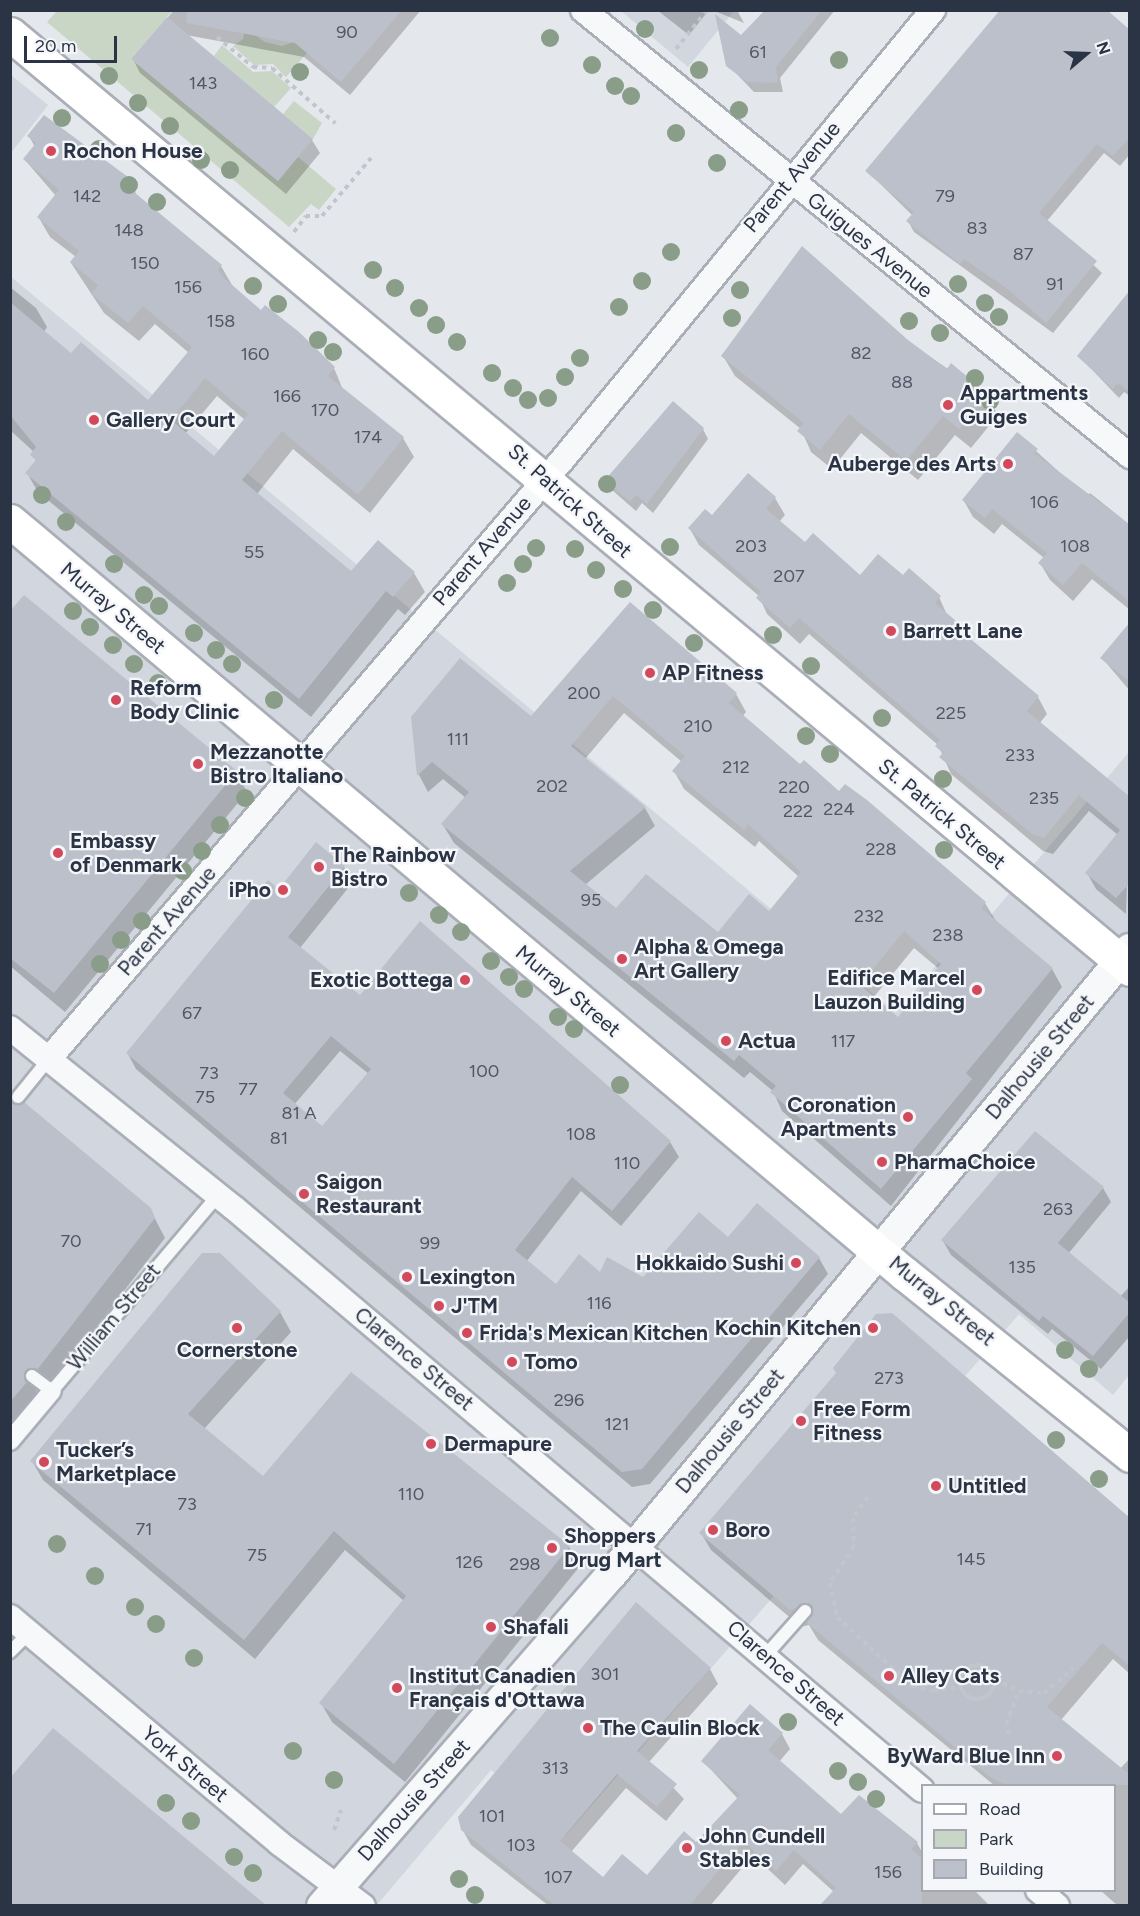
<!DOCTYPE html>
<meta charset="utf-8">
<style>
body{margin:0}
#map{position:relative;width:1140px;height:1916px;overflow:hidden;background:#e4e7ec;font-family:Figtree,sans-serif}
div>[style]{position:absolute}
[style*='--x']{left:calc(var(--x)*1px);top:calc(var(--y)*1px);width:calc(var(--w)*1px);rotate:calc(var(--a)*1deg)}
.built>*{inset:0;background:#d2d6de}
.green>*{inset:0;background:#c9d6c5}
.shadow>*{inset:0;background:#0003}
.building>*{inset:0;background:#bbc0ca}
.path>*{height:4px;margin-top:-2px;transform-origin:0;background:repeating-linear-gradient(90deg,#c2c5cb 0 4.5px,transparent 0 9px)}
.path>.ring{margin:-2px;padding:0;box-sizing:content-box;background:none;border:4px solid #c2c5cb;border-radius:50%}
.roads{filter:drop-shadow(2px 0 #a9aeb7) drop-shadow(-2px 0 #a9aeb7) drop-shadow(0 2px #a9aeb7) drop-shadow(0 -2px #a9aeb7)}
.service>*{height:12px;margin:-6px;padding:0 6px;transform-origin:6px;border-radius:6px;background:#f7f8fa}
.pedestrian>*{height:18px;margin:-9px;padding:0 9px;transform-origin:9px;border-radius:9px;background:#f7f8fa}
.minor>*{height:24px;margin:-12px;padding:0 12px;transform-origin:12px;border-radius:12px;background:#f7f8fa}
.tertiary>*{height:30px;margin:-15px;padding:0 15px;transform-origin:15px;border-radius:15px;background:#f7f8fa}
.secondary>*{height:33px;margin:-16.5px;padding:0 16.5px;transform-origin:16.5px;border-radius:16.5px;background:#fff}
.trees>*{width:18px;height:18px;margin:-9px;border-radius:50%;background:#899d89}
.dots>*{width:16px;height:16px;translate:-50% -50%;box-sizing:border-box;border:3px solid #f4f6f9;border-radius:50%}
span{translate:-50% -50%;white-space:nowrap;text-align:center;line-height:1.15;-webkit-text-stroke:4.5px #f4f6f9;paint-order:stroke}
.number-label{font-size:18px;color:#4f5766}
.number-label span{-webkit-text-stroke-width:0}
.poi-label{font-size:21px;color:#2b3445;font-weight:700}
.left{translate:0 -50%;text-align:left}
.right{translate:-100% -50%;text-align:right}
.street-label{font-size:21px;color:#2b3445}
.frame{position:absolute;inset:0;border:12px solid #2b3445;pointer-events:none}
.legend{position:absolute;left:921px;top:1784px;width:195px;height:108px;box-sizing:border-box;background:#f4f6f9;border:2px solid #a4a8b1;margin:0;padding:8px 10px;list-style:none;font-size:18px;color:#2b3445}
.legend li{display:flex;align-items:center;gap:12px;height:30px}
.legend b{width:30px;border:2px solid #a4a8b1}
.north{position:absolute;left:1056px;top:24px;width:60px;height:60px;-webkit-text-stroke:4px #f4f6f9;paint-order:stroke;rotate:71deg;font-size:16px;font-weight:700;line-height:24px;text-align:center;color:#2b3445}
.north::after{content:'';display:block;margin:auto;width:21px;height:27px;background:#2b3445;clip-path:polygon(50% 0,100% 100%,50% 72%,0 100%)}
.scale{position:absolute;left:24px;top:36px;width:93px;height:27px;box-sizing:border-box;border:3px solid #2b3445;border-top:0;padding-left:8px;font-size:18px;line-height:21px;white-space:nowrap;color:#2b3445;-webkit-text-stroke:4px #f4f6f9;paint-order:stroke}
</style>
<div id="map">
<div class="built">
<i style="clip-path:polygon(621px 11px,734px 11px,688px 67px)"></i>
<i style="clip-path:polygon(11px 75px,48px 105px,11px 153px)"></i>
<i style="clip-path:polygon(10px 276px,896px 1013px,950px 949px,958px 954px,1129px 752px,1129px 1375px,1113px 1395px,1019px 1314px,566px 1835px,491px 1770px,377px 1905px,11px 1905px)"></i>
</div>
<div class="green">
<i style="clip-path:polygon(57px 11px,172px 11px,131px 59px,278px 181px,298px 157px,336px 189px,319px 210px,311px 204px,289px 227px,47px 22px)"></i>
<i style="clip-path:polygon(245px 28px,265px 42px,282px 46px,299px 40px,314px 45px,286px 77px,273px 64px,254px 65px,233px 46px,243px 39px)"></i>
<i style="clip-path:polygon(222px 45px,253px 72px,272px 71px,291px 88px,274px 107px,214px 56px)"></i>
<i style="clip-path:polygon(294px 101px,322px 123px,313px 139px,283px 114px)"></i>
</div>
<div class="shadow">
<i style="clip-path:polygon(174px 10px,421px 10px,350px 95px,304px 57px,186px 35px,312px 140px,320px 153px,286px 194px,140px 73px,133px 59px)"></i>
<i style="clip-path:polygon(657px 10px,709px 10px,689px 35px)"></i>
<i style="clip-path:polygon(712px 10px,737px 10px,744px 23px)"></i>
<i style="clip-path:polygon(775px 10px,835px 10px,780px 78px,783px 92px,754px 92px,728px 65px,741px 37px)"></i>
<i style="clip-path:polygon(1130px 37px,1130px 154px,1120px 166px,1104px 153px,1047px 221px,1102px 273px,1053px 333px,914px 232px,908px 221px,913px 216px,867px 171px)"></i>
<i style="clip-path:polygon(evenodd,29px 136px,127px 178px,138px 197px,221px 266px,232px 285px,261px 312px,334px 368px,343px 390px,403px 438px,414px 457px,370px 513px,293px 449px,257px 494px,351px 573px,414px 573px,425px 592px,405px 615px,398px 609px,311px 717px,38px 492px,27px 473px,36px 462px,34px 452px,10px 430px,10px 287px,36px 308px,47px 327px,44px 332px,71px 355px,148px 402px,189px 353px,155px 324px,139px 341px,104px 313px,71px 263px,76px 257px,50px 237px,39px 218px,56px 196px,25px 160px,35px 147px,29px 136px,217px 396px,245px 420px,214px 458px,185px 434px,217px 396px)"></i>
<i style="clip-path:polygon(1130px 306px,1130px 396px,1124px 392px,1119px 398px,1079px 356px)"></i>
<i style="clip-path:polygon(907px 341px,986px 395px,998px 415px,971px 448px,955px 435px,918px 480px,861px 433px,832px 469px,811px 452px,801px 429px,735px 376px,723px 356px)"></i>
<i style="clip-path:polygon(703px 429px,708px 439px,653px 513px,642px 503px,636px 511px,612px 490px,607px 480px)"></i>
<i style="clip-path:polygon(1017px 434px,1087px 497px,1090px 493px,1130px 525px,1130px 610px,1092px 579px,1073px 601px,1050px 580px,1040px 563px,1044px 558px,1002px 524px,994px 534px,973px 517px,964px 501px)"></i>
<i style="clip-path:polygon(749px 475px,775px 498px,785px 515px,779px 522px,805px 544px,860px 577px,903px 578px,939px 597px,947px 615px,975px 645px,1038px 697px,1047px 714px,1039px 724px,1130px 799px,1126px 914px,1096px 889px,1087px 873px,1118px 835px,1089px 811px,1053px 854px,1043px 851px,951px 774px,938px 745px,809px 634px,800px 644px,767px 614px,759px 596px,699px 545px,690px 529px,713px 517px)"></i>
<i style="clip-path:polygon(evenodd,630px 604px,736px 694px,746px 712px,742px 717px,801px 766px,985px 903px,996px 921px,1052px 969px,1062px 987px,891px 1206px,782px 1111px,773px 1091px,750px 1072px,744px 1078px,454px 843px,443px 825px,466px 798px,443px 779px,428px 792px,419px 775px,413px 717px,531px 719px,630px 604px,624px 713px,682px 762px,674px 771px,684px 789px,755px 847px,759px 841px,799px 877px,769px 913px,718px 934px,616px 911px,585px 885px,655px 826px,645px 808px,585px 759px,624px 713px,630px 604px,914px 948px,939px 969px,898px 1019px,873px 998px,914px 948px)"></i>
<i style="clip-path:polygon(10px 614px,236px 772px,247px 792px,65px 1012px,10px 966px)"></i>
<i style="clip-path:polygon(1130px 624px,1130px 691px,1102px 658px)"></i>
<i style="clip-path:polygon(evenodd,344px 867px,353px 882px,300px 948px,360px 998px,670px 1142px,679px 1157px,621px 1226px,581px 1191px,526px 1262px,556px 1286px,600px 1274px,643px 1279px,728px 1239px,758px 1205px,819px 1258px,828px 1274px,650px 1484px,632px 1487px,136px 1069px,128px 1054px,279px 891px,344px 867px,340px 1051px,369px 1074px,323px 1128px,294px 1105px,340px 1051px)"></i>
<i style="clip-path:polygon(10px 1093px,17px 1104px,150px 1209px,165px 1238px,48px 1389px,36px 1390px,37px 1402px,17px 1426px,10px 1423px)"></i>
<i style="clip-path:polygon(1103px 1188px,1111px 1202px,1068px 1254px,1120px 1297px,1130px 1286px,1130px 1336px,1101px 1369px,1052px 1329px,1048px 1334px,951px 1255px,943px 1241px)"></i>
<i style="clip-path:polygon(280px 1312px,291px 1332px,204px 1429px,263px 1478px,569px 1547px,580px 1566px,405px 1782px,332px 1722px,321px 1703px,404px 1601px,345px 1550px,255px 1659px,43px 1480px,32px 1461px)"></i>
<i style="clip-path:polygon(1130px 1520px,1130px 1674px,1113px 1659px,1061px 1720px,1120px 1769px,1130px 1758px,1130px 1906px,1118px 1906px,1100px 1890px,1114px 1890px,1114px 1786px,995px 1786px,818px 1640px,809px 1625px,801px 1627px,711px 1550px,701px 1533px)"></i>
<i style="clip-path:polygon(710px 1669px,718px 1684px,649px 1762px,684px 1799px,666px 1821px,626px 1788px,571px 1852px,603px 1879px,647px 1878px,697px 1844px,738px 1799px,703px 1761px,782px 1734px,790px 1749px,779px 1762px,841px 1816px,917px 1843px,922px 1852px,922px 1890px,974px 1890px,990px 1906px,822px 1906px,834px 1892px,803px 1864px,785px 1885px,753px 1855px,710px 1906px,549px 1906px,471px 1845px,462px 1829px)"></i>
<i style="clip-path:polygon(53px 1730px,264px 1906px,10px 1906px,10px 1781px)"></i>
</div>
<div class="building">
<i style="clip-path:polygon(187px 10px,402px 10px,341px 82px,295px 43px,186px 23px)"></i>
<i style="clip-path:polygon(765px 10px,822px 10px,776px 67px,778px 83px,747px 82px,726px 66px,715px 14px,741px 35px)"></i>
<i style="clip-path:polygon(1000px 10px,1107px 10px,1130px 30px,1130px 137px,1113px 156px,1097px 144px,1039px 213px,1097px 261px,1046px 323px,1009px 290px,964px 259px,960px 264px,906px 221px,914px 212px,865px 171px)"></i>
<i style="clip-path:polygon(167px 17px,313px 139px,278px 181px,131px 59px)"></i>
<i style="clip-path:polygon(evenodd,44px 115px,128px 177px,123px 183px,222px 265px,218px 270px,225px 279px,261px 310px,265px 305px,299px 332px,335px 367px,328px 376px,404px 437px,358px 495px,282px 431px,242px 480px,351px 571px,378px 540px,415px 572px,393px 597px,386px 591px,299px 699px,25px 473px,36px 460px,30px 455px,36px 447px,10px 415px,10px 302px,71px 353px,81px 342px,148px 400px,192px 347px,143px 306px,128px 323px,91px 294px,98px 285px,70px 262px,79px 251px,37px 217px,59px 190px,23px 159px,36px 143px,27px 136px,44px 115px,205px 378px,248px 414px,214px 456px,171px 420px,205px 378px)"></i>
<i style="clip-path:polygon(802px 246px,908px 340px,947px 369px,951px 363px,988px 394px,959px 429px,943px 416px,906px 461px,849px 414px,820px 450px,797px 431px,804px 423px,721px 356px)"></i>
<i style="clip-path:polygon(1130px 290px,1130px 392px,1118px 383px,1113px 389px,1077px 356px)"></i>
<i style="clip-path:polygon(673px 401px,704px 428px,647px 504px,636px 495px,630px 502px,605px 480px)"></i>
<i style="clip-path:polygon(1017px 432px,1038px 449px,1034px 453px,1130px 525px,1130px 602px,1082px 563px,1063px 585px,1038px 563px,1047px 553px,992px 509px,985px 518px,962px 500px)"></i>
<i style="clip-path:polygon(748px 473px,776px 497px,766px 509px,805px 542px,813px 533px,860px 575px,878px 554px,903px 575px,909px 568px,941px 596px,935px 603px,970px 633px,967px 636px,1039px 696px,1027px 711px,1130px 797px,1130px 883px,1116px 898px,1085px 873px,1120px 830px,1079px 795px,1044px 838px,1032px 834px,939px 757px,943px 753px,935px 746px,940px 740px,799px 618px,790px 628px,756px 598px,761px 592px,688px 528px,705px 509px,712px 515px)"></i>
<i style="clip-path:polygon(24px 595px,237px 771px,54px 993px,10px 958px,10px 611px)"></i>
<i style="clip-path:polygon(evenodd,630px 602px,737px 693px,729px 703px,800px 764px,804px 760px,839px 791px,845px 784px,867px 800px,986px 902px,981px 908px,1053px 968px,966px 1073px,972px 1079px,881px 1189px,770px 1092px,776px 1086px,739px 1055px,734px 1061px,441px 824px,469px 792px,432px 762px,417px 776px,411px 717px,460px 658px,531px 716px,630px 602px,613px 696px,685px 756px,672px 771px,744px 830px,748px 824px,801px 872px,769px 911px,749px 894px,718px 932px,646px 874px,616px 908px,570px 871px,646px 807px,571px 746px,613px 696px,630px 602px,904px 931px,941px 964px,898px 1017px,860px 985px,904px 931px)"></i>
<i style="clip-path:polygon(1130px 622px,1130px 682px,1100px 658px)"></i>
<i style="clip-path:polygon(evenodd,316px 842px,345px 866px,288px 937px,360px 995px,420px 921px,671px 1141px,612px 1211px,572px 1177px,515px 1250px,556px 1284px,579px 1254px,600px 1272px,607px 1257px,643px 1277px,699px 1212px,728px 1237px,757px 1203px,820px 1257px,642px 1469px,622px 1472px,126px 1053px,268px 880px,279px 889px,316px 842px,331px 1036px,371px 1069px,322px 1126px,283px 1093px,331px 1036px)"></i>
<i style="clip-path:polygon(10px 1100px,24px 1102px,151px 1208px,155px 1218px,37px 1370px,26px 1371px,27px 1382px,10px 1402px)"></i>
<i style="clip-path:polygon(1035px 1131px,1104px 1187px,1058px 1243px,1130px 1303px,1130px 1312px,1093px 1356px,1043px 1316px,1039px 1321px,941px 1240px)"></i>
<i style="clip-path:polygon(202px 1253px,220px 1253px,281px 1311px,188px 1414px,263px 1476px,351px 1372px,570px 1546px,394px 1764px,319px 1703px,406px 1596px,334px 1531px,244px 1640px,30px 1461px)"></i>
<i style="clip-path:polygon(892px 1313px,1130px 1518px,1130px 1666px,1102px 1643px,1047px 1707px,1130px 1775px,1130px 1785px,1006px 1785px,990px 1777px,806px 1622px,813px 1613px,810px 1604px,790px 1610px,699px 1533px,836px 1373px,833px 1368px,876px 1314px)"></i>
<i style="clip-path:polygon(636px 1602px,711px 1668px,637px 1751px,677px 1784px,657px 1807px,617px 1774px,560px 1841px,603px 1877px,622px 1854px,647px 1875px,684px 1831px,696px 1842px,740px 1795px,701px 1761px,750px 1704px,783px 1733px,768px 1750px,841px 1814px,859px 1795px,918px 1842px,911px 1849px,922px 1858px,922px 1905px,820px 1905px,836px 1888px,794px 1850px,776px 1871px,743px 1841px,690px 1905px,554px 1905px,461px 1830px,458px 1817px)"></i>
<i style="clip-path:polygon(53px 1728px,266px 1905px,10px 1905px,10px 1778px)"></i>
</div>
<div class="path">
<i style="--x:217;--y:37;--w:47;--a:39.8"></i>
<i style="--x:253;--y:67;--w:19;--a:3"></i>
<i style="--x:272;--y:68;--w:84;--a:41.1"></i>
<i style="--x:676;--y:49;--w:50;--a:-51.5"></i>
<i style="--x:294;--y:232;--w:20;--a:-53"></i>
<i style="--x:306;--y:216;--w:16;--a:0"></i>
<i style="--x:322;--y:216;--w:76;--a:-49.8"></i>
<i style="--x:868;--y:1497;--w:26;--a:126"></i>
<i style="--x:853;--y:1518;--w:28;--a:88"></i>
<i style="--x:854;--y:1546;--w:44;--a:123"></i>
<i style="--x:830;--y:1583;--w:35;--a:78"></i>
<i style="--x:837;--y:1617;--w:102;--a:42.6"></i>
<i style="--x:912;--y:1686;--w:22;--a:13"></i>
<i style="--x:933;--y:1691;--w:25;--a:-9"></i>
<i class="ring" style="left:960px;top:1665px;width:30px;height:30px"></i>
<i style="--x:995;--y:1679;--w:27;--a:27"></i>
<i style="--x:1019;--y:1691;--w:25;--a:5"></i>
<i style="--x:1044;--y:1693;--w:38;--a:-40"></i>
<i style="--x:1009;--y:1734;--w:10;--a:-107"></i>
<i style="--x:1006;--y:1724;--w:35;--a:-68"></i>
<i style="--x:334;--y:1830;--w:21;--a:-71"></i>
</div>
<div class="roads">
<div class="service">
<i style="--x:18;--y:1097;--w:48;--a:-51"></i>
<i style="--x:32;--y:1376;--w:25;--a:37"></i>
<i style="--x:52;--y:1391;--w:257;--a:-49.7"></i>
<i style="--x:10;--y:1652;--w:27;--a:-45"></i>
<i style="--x:766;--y:1655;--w:59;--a:-48.4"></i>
</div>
<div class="pedestrian">
<i style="--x:10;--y:1441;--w:65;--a:-50"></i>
</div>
<div class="minor">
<i style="--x:583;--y:10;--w:706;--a:39.19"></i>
<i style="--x:10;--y:1028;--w:287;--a:38.8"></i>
<i style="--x:234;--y:1208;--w:901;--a:40.23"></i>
<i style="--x:48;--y:1060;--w:791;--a:-49.41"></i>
<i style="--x:563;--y:459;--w:582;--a:-50.51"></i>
<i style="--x:10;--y:1617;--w:351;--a:40"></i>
<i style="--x:279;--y:1843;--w:105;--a:36.9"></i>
<i style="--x:1038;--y:1890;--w:25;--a:40"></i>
</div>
<div class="tertiary">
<i style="--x:322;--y:1906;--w:441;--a:-48.9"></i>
<i style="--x:612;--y:1574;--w:812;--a:-50.35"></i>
</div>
<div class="secondary">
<i style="--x:10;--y:34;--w:1459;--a:39.86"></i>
<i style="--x:10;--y:521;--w:1170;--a:40.08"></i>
<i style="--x:905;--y:1274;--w:289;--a:38.8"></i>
</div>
</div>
<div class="trees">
<i style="left:645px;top:29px"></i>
<i style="left:550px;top:38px"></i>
<i style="left:839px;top:60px"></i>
<i style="left:592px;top:65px"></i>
<i style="left:699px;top:70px"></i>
<i style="left:300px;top:72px"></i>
<i style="left:109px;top:76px"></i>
<i style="left:615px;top:86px"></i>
<i style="left:631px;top:96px"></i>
<i style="left:138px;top:103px"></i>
<i style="left:739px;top:110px"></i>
<i style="left:62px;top:118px"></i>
<i style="left:170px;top:126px"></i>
<i style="left:676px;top:133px"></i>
<i style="left:99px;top:149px"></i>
<i style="left:201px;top:160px"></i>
<i style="left:717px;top:163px"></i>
<i style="left:230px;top:170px"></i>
<i style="left:129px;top:185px"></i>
<i style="left:157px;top:202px"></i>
<i style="left:671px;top:252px"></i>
<i style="left:373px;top:270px"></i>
<i style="left:642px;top:281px"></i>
<i style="left:958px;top:284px"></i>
<i style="left:253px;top:286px"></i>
<i style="left:395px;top:288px"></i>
<i style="left:740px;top:290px"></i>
<i style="left:985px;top:303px"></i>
<i style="left:278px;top:304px"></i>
<i style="left:619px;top:307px"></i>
<i style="left:419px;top:308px"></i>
<i style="left:999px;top:317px"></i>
<i style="left:732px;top:318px"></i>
<i style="left:909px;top:321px"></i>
<i style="left:436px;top:325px"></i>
<i style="left:940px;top:333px"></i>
<i style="left:318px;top:340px"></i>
<i style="left:457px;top:342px"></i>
<i style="left:333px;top:352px"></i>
<i style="left:580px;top:358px"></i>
<i style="left:492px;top:373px"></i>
<i style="left:565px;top:377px"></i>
<i style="left:975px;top:378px"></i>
<i style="left:513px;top:388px"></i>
<i style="left:548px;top:398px"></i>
<i style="left:528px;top:400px"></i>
<i style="left:990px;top:401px"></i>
<i style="left:607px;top:484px"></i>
<i style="left:42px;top:495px"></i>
<i style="left:66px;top:522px"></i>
<i style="left:670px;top:547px"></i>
<i style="left:536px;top:548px"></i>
<i style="left:575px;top:549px"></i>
<i style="left:114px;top:564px"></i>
<i style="left:523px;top:564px"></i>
<i style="left:596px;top:570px"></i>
<i style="left:507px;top:583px"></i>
<i style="left:623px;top:589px"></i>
<i style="left:144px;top:595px"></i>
<i style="left:159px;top:606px"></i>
<i style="left:653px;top:610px"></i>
<i style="left:73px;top:611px"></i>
<i style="left:90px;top:627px"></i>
<i style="left:194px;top:633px"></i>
<i style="left:773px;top:635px"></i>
<i style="left:694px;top:643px"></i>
<i style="left:113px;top:645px"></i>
<i style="left:216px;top:650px"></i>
<i style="left:134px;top:664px"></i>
<i style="left:232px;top:664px"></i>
<i style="left:811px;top:666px"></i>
<i style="left:158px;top:683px"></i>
<i style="left:274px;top:700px"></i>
<i style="left:882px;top:718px"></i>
<i style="left:806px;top:736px"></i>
<i style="left:830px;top:754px"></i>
<i style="left:943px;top:779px"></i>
<i style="left:245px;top:798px"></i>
<i style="left:220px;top:825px"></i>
<i style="left:944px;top:850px"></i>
<i style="left:202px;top:851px"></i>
<i style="left:183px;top:871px"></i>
<i style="left:409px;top:893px"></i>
<i style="left:439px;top:915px"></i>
<i style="left:142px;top:921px"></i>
<i style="left:461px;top:932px"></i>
<i style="left:121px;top:940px"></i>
<i style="left:491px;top:961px"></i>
<i style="left:100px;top:964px"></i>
<i style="left:509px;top:977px"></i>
<i style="left:524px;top:989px"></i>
<i style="left:558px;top:1017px"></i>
<i style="left:574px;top:1029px"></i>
<i style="left:620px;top:1085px"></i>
<i style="left:1065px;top:1350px"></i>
<i style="left:1089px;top:1369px"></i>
<i style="left:1056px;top:1440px"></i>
<i style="left:1099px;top:1479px"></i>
<i style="left:57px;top:1544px"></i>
<i style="left:95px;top:1576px"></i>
<i style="left:135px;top:1607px"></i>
<i style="left:156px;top:1624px"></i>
<i style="left:194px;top:1658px"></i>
<i style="left:788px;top:1722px"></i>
<i style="left:293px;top:1751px"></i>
<i style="left:838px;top:1771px"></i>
<i style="left:334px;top:1780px"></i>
<i style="left:858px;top:1782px"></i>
<i style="left:876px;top:1799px"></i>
<i style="left:166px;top:1803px"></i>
<i style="left:191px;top:1821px"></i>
<i style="left:234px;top:1857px"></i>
<i style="left:253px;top:1873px"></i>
<i style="left:459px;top:1879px"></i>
<i style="left:475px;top:1895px"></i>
</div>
<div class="dots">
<i style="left:51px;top:151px;background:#d1495b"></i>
<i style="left:948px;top:405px;background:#d1495b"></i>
<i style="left:94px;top:420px;background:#d1495b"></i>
<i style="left:1008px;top:464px;background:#d1495b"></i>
<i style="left:891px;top:631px;background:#d1495b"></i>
<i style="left:650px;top:673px;background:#d1495b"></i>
<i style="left:116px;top:700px;background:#d1495b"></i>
<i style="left:198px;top:764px;background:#d1495b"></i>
<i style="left:58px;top:853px;background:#d1495b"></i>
<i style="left:319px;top:867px;background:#d1495b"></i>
<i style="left:283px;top:890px;background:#d1495b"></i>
<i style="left:622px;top:959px;background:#d1495b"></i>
<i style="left:465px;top:980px;background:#d1495b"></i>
<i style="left:977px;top:990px;background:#d1495b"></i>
<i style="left:726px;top:1041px;background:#d1495b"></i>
<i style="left:908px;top:1117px;background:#d1495b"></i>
<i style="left:882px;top:1162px;background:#d1495b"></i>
<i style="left:304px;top:1194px;background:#d1495b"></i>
<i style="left:796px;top:1263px;background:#d1495b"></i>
<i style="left:407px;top:1277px;background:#d1495b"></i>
<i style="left:439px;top:1306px;background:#d1495b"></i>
<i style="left:237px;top:1328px;background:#d1495b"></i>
<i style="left:873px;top:1328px;background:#d1495b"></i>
<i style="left:467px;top:1333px;background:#d1495b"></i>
<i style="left:512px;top:1362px;background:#d1495b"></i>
<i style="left:801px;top:1421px;background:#d1495b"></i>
<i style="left:431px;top:1444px;background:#d1495b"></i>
<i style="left:44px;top:1462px;background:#d1495b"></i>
<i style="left:936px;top:1486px;background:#d1495b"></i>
<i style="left:713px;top:1530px;background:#d1495b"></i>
<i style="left:552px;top:1548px;background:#d1495b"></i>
<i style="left:491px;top:1627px;background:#d1495b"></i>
<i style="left:889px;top:1676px;background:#d1495b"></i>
<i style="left:397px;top:1688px;background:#d1495b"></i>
<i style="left:588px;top:1728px;background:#d1495b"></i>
<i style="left:1057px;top:1756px;background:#d1495b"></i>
<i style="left:687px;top:1848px;background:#d1495b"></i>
</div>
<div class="number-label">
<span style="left:347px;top:32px">90</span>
<span style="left:758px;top:52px">61</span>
<span style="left:203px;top:83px">143</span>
<span style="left:87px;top:196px">142</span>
<span style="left:945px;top:196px">79</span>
<span style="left:977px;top:228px">83</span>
<span style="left:129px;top:230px">148</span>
<span style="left:1023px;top:254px">87</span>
<span style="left:145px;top:263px">150</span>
<span style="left:1055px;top:284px">91</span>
<span style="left:188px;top:287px">156</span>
<span style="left:221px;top:321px">158</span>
<span style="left:861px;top:353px">82</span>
<span style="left:255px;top:354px">160</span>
<span style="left:902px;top:382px">88</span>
<span style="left:287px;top:396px">166</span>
<span style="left:325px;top:410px">170</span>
<span style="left:368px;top:437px">174</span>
<span style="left:1044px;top:502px">106</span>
<span style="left:751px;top:546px">203</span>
<span style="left:1075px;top:546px">108</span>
<span style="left:254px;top:552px">55</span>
<span style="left:789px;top:576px">207</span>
<span style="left:584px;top:693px">200</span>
<span style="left:951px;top:713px">225</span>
<span style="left:698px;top:726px">210</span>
<span style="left:458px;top:739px">111</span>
<span style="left:1020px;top:755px">233</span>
<span style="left:736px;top:767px">212</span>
<span style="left:552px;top:786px">202</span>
<span style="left:794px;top:787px">220</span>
<span style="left:1044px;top:798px">235</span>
<span style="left:839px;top:809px">224</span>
<span style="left:798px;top:811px">222</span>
<span style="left:881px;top:849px">228</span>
<span style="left:591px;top:900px">95</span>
<span style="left:869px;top:916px">232</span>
<span style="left:948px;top:935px">238</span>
<span style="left:192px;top:1013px">67</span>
<span style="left:843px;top:1041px">117</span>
<span style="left:484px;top:1071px">100</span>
<span style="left:209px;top:1073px">73</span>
<span style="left:248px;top:1089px">77</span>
<span style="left:205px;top:1097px">75</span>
<span style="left:299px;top:1113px">81 A</span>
<span style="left:581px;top:1134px">108</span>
<span style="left:279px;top:1138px">81</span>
<span style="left:627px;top:1163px">110</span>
<span style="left:1058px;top:1209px">263</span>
<span style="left:71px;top:1241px">70</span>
<span style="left:430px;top:1243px">99</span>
<span style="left:1022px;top:1267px">135</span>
<span style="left:599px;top:1303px">116</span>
<span style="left:889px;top:1378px">273</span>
<span style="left:569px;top:1400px">296</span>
<span style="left:617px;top:1424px">121</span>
<span style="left:411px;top:1494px">110</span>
<span style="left:187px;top:1504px">73</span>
<span style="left:144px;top:1529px">71</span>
<span style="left:257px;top:1555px">75</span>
<span style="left:971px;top:1559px">145</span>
<span style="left:469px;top:1562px">126</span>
<span style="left:525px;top:1564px">298</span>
<span style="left:605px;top:1674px">301</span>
<span style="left:555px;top:1768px">313</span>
<span style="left:492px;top:1816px">101</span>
<span style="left:521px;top:1845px">103</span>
<span style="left:888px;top:1872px">156</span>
<span style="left:558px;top:1877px">107</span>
</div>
<div class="poi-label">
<span class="left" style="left:63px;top:151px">Rochon House</span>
<span class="left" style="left:960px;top:405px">Appartments<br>Guiges</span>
<span class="left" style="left:106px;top:420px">Gallery Court</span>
<span class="right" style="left:996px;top:464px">Auberge des Arts</span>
<span class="left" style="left:903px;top:631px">Barrett Lane</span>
<span class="left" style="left:662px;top:673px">AP Fitness</span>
<span class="left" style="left:130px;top:700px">Reform<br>Body Clinic</span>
<span class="left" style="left:210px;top:764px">Mezzanotte<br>Bistro Italiano</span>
<span class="left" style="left:70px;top:853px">Embassy<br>of Denmark</span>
<span class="left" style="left:331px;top:867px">The Rainbow<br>Bistro</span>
<span class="right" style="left:271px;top:890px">iPho</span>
<span class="left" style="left:634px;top:959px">Alpha &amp; Omega<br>Art Gallery</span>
<span class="right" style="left:965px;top:990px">Edifice Marcel<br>Lauzon Building</span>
<span class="right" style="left:453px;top:980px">Exotic Bottega</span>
<span class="left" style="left:738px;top:1041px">Actua</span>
<span class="right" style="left:896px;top:1117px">Coronation<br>Apartments</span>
<span class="left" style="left:894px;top:1162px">PharmaChoice</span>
<span class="left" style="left:316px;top:1194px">Saigon<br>Restaurant</span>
<span class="right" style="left:784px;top:1263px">Hokkaido Sushi</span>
<span class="left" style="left:419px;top:1277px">Lexington</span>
<span class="left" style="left:451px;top:1306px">J'TM</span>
<span class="right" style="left:861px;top:1328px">Kochin Kitchen</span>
<span class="left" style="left:479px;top:1333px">Frida's Mexican Kitchen</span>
<span style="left:237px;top:1350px">Cornerstone</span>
<span class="left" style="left:524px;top:1362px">Tomo</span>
<span class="left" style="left:813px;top:1421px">Free Form<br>Fitness</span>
<span class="left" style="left:444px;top:1444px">Dermapure</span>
<span class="left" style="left:56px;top:1462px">Tucker’s<br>Marketplace</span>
<span class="left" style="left:948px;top:1486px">Untitled</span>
<span class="left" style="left:725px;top:1530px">Boro</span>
<span class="left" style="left:564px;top:1548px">Shoppers<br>Drug Mart</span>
<span class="left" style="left:503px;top:1627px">Shafali</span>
<span class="left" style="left:409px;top:1688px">Institut Canadien<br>Français d'Ottawa</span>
<span class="left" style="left:901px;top:1676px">Alley Cats</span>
<span class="left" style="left:600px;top:1728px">The Caulin Block</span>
<span class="right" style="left:1045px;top:1756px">ByWard Blue Inn</span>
<span class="left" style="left:699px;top:1848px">John Cundell<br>Stables</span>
</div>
<div class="street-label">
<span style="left:792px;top:177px;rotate:-50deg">Parent Avenue</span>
<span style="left:870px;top:245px;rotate:39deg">Guigues Avenue</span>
<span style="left:570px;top:501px;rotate:42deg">St. Patrick Street</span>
<span style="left:482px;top:551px;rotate:-49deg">Parent Avenue</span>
<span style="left:113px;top:608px;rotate:40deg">Murray Street</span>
<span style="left:942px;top:814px;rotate:40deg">St. Patrick Street</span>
<span style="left:167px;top:921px;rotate:-49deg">Parent Avenue</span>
<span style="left:568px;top:991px;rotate:40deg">Murray Street</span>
<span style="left:1040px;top:1057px;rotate:-50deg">Dalhousie Street</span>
<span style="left:942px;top:1301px;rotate:39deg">Murray Street</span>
<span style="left:114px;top:1317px;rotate:-50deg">William Street</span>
<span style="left:414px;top:1359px;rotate:40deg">Clarence Street</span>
<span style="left:730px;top:1431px;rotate:-50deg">Dalhousie Street</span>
<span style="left:786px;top:1673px;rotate:41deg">Clarence Street</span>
<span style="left:185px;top:1764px;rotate:40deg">York Street</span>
<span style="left:414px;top:1800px;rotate:-48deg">Dalhousie Street</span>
</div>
<div class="frame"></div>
<ul class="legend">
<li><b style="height:8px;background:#fff"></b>Road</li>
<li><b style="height:16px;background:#c9d6c5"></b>Park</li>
<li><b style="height:16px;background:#bbc0ca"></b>Building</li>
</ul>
<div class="north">N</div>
<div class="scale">20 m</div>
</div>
